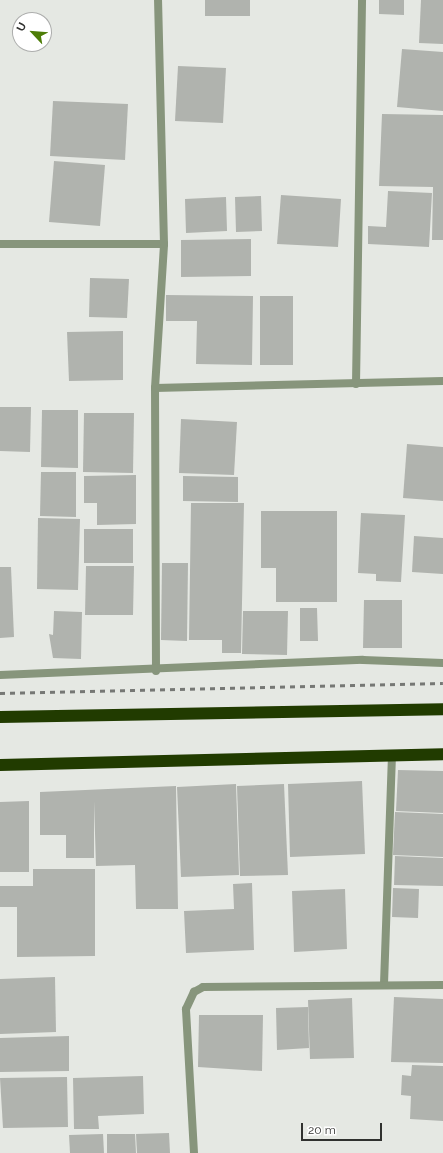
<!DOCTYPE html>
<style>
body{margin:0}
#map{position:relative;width:443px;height:1153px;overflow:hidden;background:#e5e8e3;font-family:Raleway,sans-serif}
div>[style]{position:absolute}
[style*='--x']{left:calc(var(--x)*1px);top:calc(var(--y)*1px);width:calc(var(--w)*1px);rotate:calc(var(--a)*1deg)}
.building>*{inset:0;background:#b0b3ae}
.street>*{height:8px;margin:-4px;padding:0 4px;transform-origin:4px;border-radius:4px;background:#87957c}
.highway>*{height:12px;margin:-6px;padding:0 6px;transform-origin:6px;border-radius:6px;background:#213b00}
.rail>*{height:3px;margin-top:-1.5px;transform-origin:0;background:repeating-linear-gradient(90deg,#767875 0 5px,transparent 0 10px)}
span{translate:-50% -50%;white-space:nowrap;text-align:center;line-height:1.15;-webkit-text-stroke:3px #fff;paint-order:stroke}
.north{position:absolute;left:12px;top:12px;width:40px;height:40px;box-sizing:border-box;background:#fff;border:1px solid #acadac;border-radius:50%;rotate:296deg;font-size:11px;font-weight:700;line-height:16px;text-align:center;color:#30312f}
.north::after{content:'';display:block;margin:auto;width:14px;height:18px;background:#4d7d07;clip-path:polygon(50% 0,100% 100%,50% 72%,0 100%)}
.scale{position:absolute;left:301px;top:1123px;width:81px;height:18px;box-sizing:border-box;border:2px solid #30312f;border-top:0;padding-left:5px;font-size:12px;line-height:14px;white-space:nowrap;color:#30312f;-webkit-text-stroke:3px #fff;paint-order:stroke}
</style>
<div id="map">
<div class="building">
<i style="clip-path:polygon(205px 0,250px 0,250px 16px,205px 16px)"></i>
<i style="clip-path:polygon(379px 0,404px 0,404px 15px,379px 14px)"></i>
<i style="clip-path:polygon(421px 0,443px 0,443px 44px,419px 43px)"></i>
<i style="clip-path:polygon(402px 49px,443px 52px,443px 111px,397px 107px)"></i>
<i style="clip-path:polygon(178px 66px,226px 68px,223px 123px,175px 121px)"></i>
<i style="clip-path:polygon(53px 101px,128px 104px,125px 160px,50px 156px)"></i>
<i style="clip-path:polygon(382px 114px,443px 115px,443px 240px,432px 240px,433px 187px,379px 186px)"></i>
<i style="clip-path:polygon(54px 161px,105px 165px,100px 226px,49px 222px)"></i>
<i style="clip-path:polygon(388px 191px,432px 193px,429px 247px,368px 244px,368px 226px,386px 227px)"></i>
<i style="clip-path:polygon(281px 195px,341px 199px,338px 247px,277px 244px)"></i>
<i style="clip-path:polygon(261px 196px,262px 231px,236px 232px,235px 197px)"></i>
<i style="clip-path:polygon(226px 197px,227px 231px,186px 233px,185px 199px)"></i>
<i style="clip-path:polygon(251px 239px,251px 276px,181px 277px,181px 240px)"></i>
<i style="clip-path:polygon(90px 278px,129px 279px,127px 318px,89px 317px)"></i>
<i style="clip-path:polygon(166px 295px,253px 296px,252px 365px,196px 364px,197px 321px,166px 321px)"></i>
<i style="clip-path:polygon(260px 296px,293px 296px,293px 365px,260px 365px)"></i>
<i style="clip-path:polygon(123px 331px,123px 380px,69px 381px,67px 332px)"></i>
<i style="clip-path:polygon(0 407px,31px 407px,30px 452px,0 451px)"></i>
<i style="clip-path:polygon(42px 410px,78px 410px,78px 468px,41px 467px)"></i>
<i style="clip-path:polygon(84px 413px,134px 413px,133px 473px,83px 472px)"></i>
<i style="clip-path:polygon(181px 419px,237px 422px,234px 475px,179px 473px)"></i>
<i style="clip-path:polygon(407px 444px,443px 447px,443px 501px,403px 498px)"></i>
<i style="clip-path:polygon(41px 472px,76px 472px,76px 517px,40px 516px)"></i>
<i style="clip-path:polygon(136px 475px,136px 524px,97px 525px,97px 503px,84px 503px,84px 476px)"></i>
<i style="clip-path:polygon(183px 476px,238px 477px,238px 502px,183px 501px)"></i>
<i style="clip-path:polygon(191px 503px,244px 503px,241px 653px,222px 653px,222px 640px,189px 640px)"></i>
<i style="clip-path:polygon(261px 511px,337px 511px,337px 602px,276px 602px,276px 568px,261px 568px)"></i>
<i style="clip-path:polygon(361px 513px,405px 515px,401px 582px,376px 581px,376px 574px,358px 573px)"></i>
<i style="clip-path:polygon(38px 518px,80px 519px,78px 590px,37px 589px)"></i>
<i style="clip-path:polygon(84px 529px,133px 529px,133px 563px,84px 563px)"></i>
<i style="clip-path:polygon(414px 536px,443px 538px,443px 574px,412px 572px)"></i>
<i style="clip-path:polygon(162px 563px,188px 563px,187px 641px,161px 640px)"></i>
<i style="clip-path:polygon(86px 566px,134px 566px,133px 615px,85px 615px)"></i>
<i style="clip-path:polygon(0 567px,11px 567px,14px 637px,0 638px)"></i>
<i style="clip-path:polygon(364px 600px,402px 600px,402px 648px,363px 648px)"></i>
<i style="clip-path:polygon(300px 608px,317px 608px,318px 641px,300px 641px)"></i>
<i style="clip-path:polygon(54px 611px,82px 612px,81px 659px,53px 658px,49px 634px,53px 635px)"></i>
<i style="clip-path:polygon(243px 611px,288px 611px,287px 655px,242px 654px)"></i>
<i style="clip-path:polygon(398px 770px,443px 771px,443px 813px,396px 811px)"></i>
<i style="clip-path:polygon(362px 781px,365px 854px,290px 857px,288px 784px)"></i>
<i style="clip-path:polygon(236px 784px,239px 875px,181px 877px,177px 787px)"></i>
<i style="clip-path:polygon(284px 784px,288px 875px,240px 876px,237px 786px)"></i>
<i style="clip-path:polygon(176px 786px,178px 909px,136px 909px,135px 865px,96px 866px,94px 801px,94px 858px,66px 858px,66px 835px,40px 835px,40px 792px)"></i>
<i style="clip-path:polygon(29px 801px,29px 872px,0 872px,0 802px)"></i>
<i style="clip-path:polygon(395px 812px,443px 814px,443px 857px,393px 855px)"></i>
<i style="clip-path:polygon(395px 856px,443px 858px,443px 886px,394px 885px)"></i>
<i style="clip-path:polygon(33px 869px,95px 869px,95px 956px,17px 957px,17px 907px,0 907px,0 886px,33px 886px)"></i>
<i style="clip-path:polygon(252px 883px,254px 950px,186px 953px,184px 911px,234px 909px,233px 884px)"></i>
<i style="clip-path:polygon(393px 888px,419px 889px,418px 918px,392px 917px)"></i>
<i style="clip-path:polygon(345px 889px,347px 949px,294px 952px,292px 891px)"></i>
<i style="clip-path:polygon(55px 977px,56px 1032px,0 1034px,0 979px)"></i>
<i style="clip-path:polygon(394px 997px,443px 999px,443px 1063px,391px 1062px)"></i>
<i style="clip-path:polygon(352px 998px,354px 1058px,310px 1059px,308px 1000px)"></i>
<i style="clip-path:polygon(308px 1007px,309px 1048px,277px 1050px,276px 1008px)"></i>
<i style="clip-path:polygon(199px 1015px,263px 1015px,262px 1071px,198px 1067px)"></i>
<i style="clip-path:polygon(69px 1036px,69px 1071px,0 1072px,0 1038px)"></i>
<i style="clip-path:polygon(412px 1065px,443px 1066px,443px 1121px,410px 1119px,411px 1096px,401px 1095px,402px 1075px,411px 1076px)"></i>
<i style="clip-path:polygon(143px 1076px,144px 1114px,98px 1116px,99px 1129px,74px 1129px,73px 1078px)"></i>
<i style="clip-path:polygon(67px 1077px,68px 1127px,3px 1128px,0 1078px)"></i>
<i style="clip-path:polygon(169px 1133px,170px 1153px,137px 1153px,136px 1134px)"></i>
<i style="clip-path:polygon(103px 1134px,104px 1153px,70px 1153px,69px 1135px)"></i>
<i style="clip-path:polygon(107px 1134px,135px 1134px,136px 1153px,107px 1153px)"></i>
</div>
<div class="street">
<i style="--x:0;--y:244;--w:164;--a:0"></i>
<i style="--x:356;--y:384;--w:384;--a:-89.1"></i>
<i style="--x:155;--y:388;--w:288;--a:-1.4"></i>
<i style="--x:156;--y:671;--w:283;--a:-90.2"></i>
<i style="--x:155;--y:388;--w:144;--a:-86.4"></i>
<i style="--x:164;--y:244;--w:244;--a:-91.4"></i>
<i style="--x:0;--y:675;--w:363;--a:-2.4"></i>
<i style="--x:363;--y:660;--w:80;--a:2.1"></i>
<i style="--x:384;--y:984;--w:229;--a:-88"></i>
<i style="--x:194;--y:1153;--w:144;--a:-93.2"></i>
<i style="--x:186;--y:1009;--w:19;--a:-65"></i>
<i style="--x:194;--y:992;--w:10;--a:-29"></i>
<i style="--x:203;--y:987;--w:240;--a:-0.5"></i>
</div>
<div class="highway">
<i style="--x:0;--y:717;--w:443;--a:-1"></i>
<i style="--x:0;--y:765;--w:443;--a:-1.4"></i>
</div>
<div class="rail">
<i style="--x:0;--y:693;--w:443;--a:-1.3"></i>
</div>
<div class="north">U</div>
<div class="scale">20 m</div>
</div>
